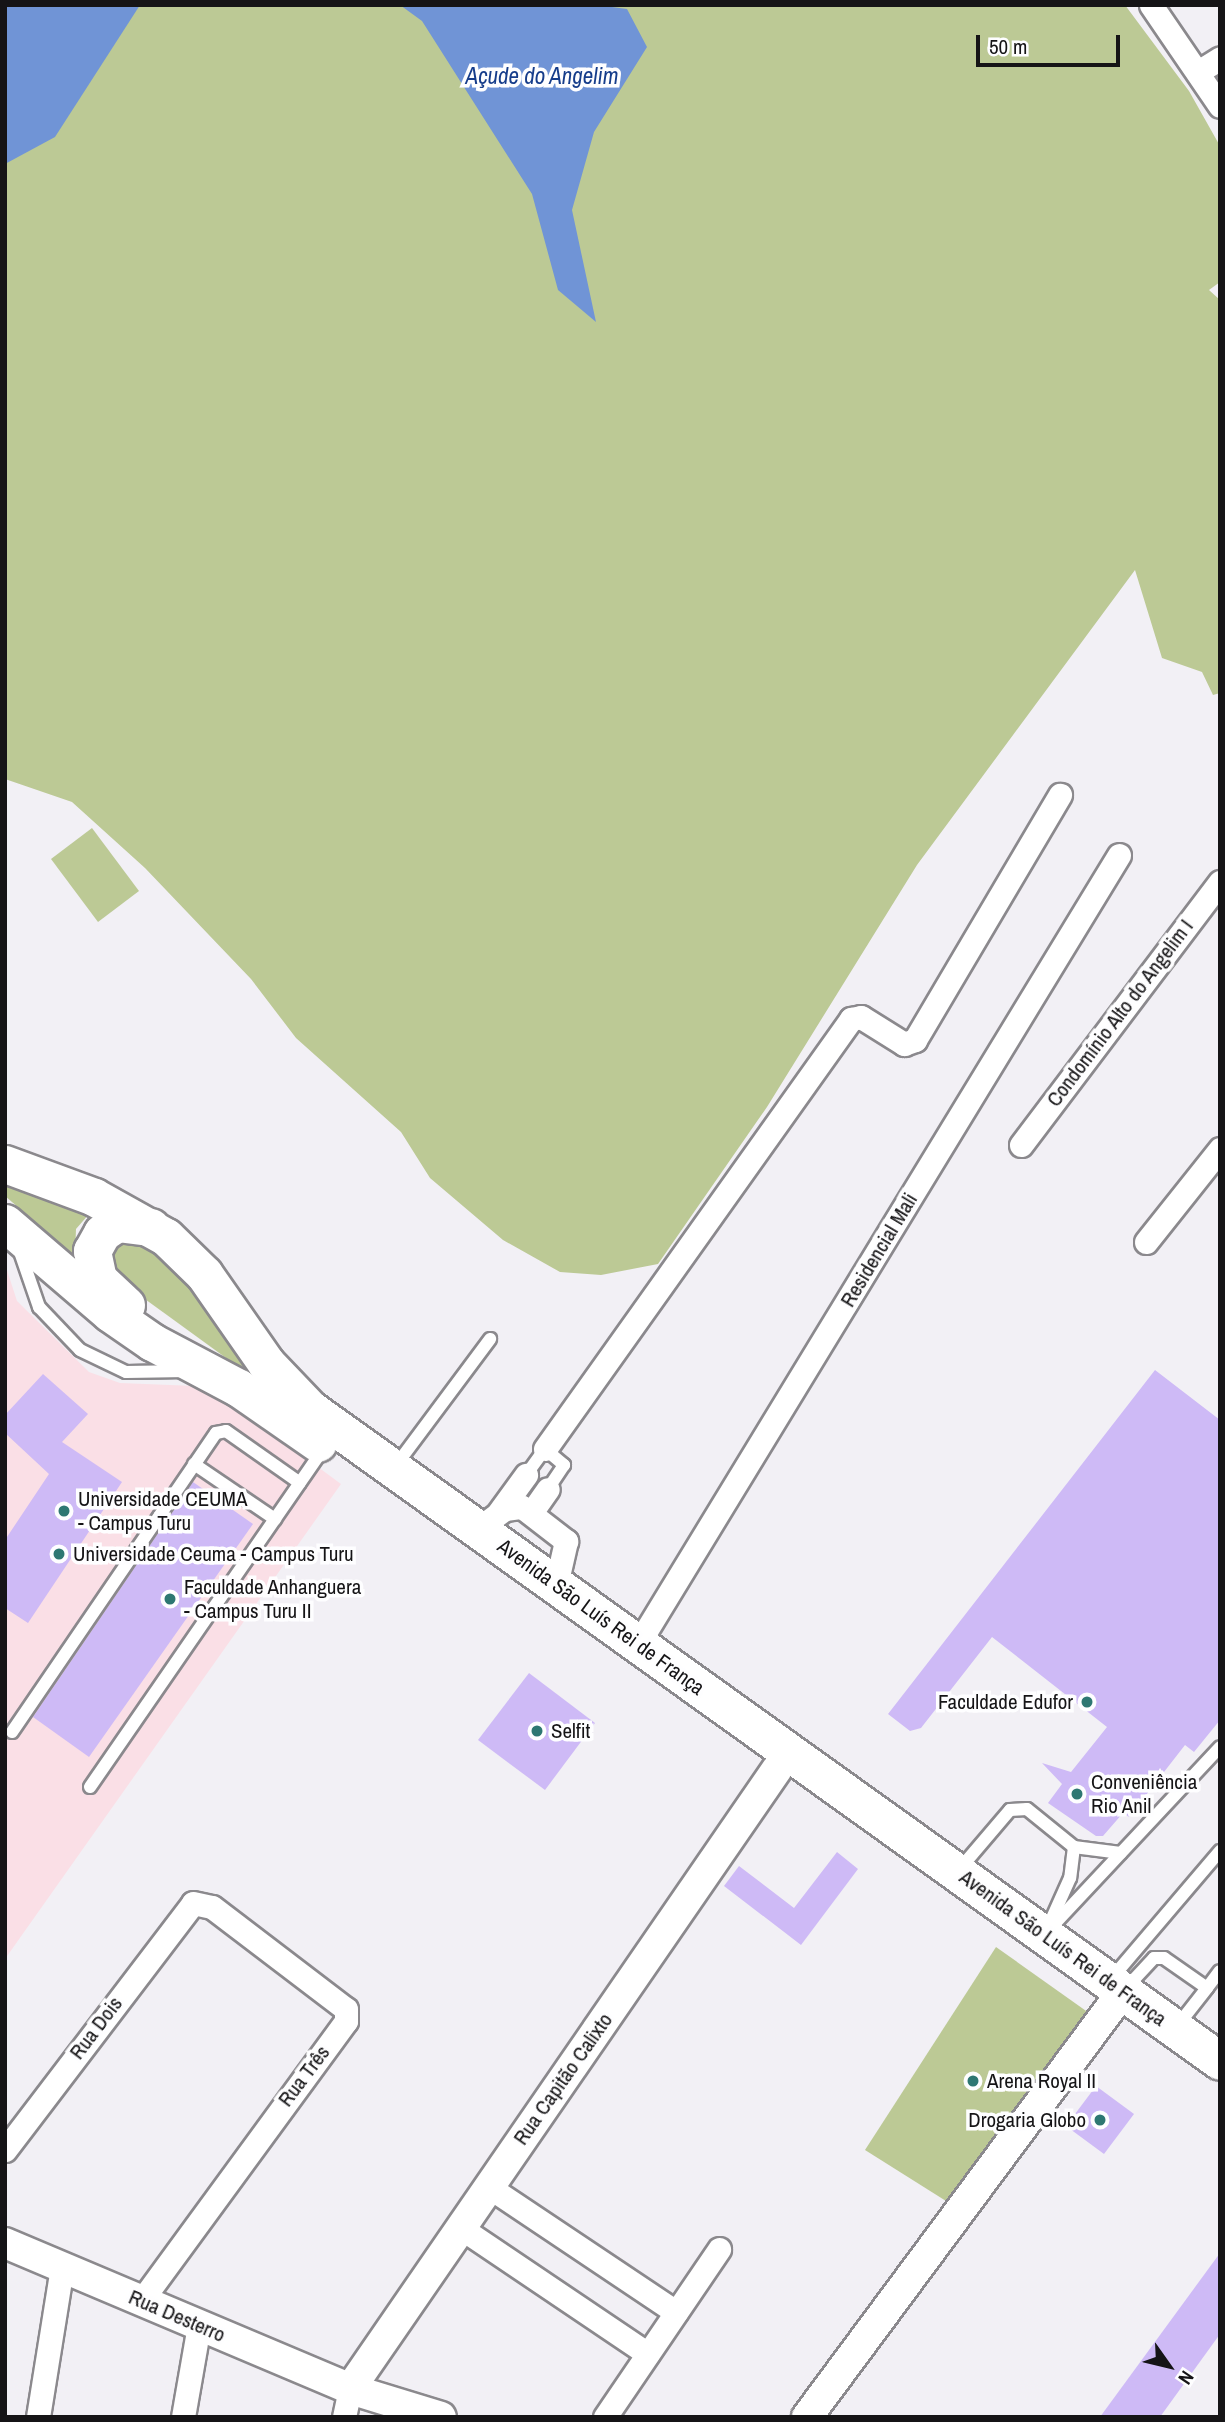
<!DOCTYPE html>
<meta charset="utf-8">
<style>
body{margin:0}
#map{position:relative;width:1225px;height:2422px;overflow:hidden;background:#f2f0f5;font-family:"Archivo Narrow",sans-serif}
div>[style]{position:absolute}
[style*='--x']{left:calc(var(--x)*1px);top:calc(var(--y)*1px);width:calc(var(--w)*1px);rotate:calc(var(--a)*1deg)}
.education>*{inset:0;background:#fadfe6}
.green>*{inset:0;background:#bcc995}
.water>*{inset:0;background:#7094d6}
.building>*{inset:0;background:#cebaf6}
.roads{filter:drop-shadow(2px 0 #8b898d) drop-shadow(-2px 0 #8b898d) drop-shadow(0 2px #8b898d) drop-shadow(0 -2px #8b898d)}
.service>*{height:12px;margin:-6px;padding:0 6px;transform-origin:6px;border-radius:6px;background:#fff}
.minor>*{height:23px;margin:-11.5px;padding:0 11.5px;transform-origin:11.5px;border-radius:11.5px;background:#fff}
.tertiary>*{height:30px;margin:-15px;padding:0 15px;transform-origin:15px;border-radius:15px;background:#fff}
.primary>*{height:37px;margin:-18.5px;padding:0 18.5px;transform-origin:18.5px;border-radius:18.5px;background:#fff}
.dots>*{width:19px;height:19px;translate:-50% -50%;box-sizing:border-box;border:4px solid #fefeff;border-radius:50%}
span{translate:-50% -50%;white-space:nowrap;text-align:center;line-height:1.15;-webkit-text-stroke:7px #fefeff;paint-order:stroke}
.street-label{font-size:21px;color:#151416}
.poi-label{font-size:21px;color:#151416}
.left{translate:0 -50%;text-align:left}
.right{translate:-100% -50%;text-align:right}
.water-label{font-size:23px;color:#163d8b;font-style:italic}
.frame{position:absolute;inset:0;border:7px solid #151416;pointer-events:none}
.north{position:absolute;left:1134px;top:2331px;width:70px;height:70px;-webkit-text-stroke:5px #fefeff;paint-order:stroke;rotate:124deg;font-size:19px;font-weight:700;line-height:28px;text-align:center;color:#151416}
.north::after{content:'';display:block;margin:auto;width:24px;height:32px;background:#151416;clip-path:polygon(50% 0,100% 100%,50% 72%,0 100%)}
.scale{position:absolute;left:976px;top:35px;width:144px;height:32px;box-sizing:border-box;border:4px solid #151416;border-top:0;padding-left:9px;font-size:21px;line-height:24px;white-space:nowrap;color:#151416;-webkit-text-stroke:5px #fefeff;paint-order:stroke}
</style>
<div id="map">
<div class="education">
<i style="clip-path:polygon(5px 1264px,17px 1301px,89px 1372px,120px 1383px,195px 1386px,219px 1394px,341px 1484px,5px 1959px)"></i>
</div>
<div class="green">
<i style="clip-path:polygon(5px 5px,1125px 5px,1189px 91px,1220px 146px,1220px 282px,1209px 290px,1220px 300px,1220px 693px,1213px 695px,1202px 672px,1162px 658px,1135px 570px,917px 865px,767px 1107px,658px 1264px,601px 1275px,560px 1272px,503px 1240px,430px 1178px,401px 1132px,296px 1038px,251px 979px,145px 868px,72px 802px,5px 779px)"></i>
<i style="clip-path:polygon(92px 828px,139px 891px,98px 922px,51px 859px)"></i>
<i style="clip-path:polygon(5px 1173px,96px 1206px,76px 1229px,75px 1256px,5px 1196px)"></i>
<i style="clip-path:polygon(126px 1232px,179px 1266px,259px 1382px,116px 1278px,107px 1248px)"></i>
<i style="clip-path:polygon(996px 1947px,1089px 2013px,946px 2201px,865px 2150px)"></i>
</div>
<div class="water">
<i style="clip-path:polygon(5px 5px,140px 5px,55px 137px,5px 164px)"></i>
<i style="clip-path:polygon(400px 5px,597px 5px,627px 9px,647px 47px,594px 132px,572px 210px,596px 322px,558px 290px,532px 194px,422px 21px)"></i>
</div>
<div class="building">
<i style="clip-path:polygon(1155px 1370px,1220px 1420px,1220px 1720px,1194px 1752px,1185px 1745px,1129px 1817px,1123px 1813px,1103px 1836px,1096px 1836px,1048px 1803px,1062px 1784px,1042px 1763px,1071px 1772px,1107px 1727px,992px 1637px,921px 1728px,910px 1731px,888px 1714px)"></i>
<i style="clip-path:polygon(43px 1374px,88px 1414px,62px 1442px,122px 1482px,28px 1623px,5px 1608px,5px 1540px,49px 1474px,5px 1433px,5px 1415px)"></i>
<i style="clip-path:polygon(193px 1482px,253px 1524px,89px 1757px,33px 1717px)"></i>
<i style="clip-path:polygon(529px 1673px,595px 1723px,545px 1790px,478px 1740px)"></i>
<i style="clip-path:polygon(837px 1852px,858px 1869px,801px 1945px,724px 1886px,739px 1866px,794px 1908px)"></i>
<i style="clip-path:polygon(1096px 2086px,1134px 2114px,1104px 2154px,1066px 2126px)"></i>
<i style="clip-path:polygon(1220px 2253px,1220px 2334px,1160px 2417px,1100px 2417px)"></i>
</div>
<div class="roads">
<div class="service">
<i style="--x:18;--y:1246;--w:65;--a:71"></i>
<i style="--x:39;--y:1307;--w:59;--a:46.4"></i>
<i style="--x:80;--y:1350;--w:51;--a:25.6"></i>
<i style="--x:126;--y:1372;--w:61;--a:-0.9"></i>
<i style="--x:194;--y:1464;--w:98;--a:34.2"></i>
<i style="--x:394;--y:1468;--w:161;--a:-53.3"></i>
<i style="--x:526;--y:1475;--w:32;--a:-54"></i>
<i style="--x:545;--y:1449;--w:25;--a:40"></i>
<i style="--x:564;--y:1465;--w:29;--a:124"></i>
<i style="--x:12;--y:1732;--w:362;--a:-55.7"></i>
<i style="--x:216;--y:1433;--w:10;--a:-11"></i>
<i style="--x:226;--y:1431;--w:90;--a:35.1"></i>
<i style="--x:90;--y:1787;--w:412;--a:-55.4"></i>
<i style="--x:1074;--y:1847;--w:47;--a:7.3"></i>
<i style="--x:958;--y:1871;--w:80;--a:-49.6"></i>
<i style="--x:1010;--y:1810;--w:17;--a:-3"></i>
<i style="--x:1027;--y:1809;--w:60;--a:39"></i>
<i style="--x:1074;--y:1847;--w:31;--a:97"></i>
<i style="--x:1070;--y:1878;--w:51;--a:114.1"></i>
<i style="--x:1047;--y:1932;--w:253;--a:-46.9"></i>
<i style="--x:1111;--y:1979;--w:168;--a:-49.6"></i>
<i style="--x:1126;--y:1988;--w:41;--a:-47"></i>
<i style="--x:1154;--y:1958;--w:10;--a:0"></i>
<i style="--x:1164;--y:1958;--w:52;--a:34.9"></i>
<i style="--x:1207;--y:1988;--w:21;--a:-53"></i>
<i style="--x:1178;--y:2025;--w:47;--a:-51.9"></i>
</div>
<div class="minor">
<i style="--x:1151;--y:5;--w:122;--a:55.7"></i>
<i style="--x:1198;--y:72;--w:26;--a:-32"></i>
<i style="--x:1021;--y:1145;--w:330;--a:-52.9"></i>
<i style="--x:1146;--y:1242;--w:119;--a:-51.5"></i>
<i style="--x:545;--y:1449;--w:528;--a:-54.56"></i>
<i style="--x:851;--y:1019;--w:10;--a:-11"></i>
<i style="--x:861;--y:1017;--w:51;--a:32.1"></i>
<i style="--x:904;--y:1044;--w:12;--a:-20"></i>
<i style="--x:915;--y:1040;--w:285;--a:-59.4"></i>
<i style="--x:499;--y:1512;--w:46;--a:-53.9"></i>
<i style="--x:531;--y:1513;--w:29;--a:-55"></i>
<i style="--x:478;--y:1529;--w:34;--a:-37"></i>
<i style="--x:505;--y:1509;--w:17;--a:-7"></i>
<i style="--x:522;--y:1507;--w:56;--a:37.7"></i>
<i style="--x:566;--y:1541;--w:45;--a:102.8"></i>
<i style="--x:638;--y:1644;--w:924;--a:-58.63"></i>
<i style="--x:5;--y:2150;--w:310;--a:-52.7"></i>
<i style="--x:193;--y:1903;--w:19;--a:12"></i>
<i style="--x:212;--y:1907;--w:168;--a:37.3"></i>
<i style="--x:346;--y:2009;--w:12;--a:90"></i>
<i style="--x:346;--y:2021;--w:347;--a:126.2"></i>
<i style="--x:489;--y:2187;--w:225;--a:33.8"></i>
<i style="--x:461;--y:2228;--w:225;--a:34"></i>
<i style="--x:38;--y:2417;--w:152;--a:-80.9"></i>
<i style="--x:183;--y:2417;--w:93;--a:-80.1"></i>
<i style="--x:344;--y:2417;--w:29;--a:-78"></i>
<i style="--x:605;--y:2417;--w:203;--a:-55.8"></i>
</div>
<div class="tertiary">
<i style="--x:5;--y:2243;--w:375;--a:22.9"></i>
<i style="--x:350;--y:2389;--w:95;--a:17.1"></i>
<i style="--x:350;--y:2389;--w:753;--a:-55.44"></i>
<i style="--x:807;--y:2417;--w:530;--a:-53.43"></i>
</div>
<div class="primary">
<i style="--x:5;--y:1164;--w:95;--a:20.3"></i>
<i style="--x:94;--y:1197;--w:82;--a:29.1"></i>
<i style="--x:166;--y:1237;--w:53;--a:44.2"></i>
<i style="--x:204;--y:1274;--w:108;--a:55.1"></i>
<i style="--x:266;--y:1363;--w:64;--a:46.3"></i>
<i style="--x:310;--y:1409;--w:1119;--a:35.62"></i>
<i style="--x:5;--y:1223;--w:138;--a:40.6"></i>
<i style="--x:110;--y:1313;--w:51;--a:34.6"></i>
<i style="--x:152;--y:1342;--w:98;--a:27.9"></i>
<i style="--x:239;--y:1388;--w:96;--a:34.8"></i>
<i style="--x:126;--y:1305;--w:38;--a:-137"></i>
<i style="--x:98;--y:1279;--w:29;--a:-102"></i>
<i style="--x:92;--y:1251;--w:21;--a:-61"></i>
<i style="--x:102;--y:1233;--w:18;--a:-34"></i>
<i style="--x:117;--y:1223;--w:34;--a:7"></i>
</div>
</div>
<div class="dots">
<i style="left:64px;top:1511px;background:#2e7772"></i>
<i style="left:59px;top:1554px;background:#2e7772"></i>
<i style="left:170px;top:1599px;background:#2e7772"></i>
<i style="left:1087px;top:1702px;background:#2e7772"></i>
<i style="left:537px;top:1731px;background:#2e7772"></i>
<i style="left:1077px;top:1794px;background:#2e7772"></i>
<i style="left:973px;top:2081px;background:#2e7772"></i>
<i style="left:1100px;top:2120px;background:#2e7772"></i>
</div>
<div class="street-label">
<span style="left:1120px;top:1013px;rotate:-53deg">Condomínio Alto do Angelim I</span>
<span style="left:879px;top:1250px;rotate:-59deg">Residencial Mali</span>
<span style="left:601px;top:1617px;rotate:36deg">Avenida São Luís Rei de França</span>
<span style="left:1063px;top:1948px;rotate:36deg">Avenida São Luís Rei de França</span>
<span style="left:96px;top:2028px;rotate:-53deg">Rua Dois</span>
<span style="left:304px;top:2076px;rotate:-53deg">Rua Três</span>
<span style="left:563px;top:2079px;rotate:-55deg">Rua Capitão Calixto</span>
<span style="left:177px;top:2316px;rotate:23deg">Rua Desterro</span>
</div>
<div class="poi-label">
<span class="left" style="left:78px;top:1511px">Universidade CEUMA<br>- Campus Turu</span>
<span class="left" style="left:73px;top:1554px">Universidade Ceuma - Campus Turu</span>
<span class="left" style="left:184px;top:1599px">Faculdade Anhanguera<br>- Campus Turu II</span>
<span class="right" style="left:1073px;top:1702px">Faculdade Edufor</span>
<span class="left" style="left:551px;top:1731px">Selfit</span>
<span class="left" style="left:1091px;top:1794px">Conveniência<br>Rio Anil</span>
<span class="left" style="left:987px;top:2081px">Arena Royal II</span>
<span class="right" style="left:1086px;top:2120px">Drogaria Globo</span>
</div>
<div class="water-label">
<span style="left:542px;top:76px">Açude do Angelim</span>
</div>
<div class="frame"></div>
<div class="north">N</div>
<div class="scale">50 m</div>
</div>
